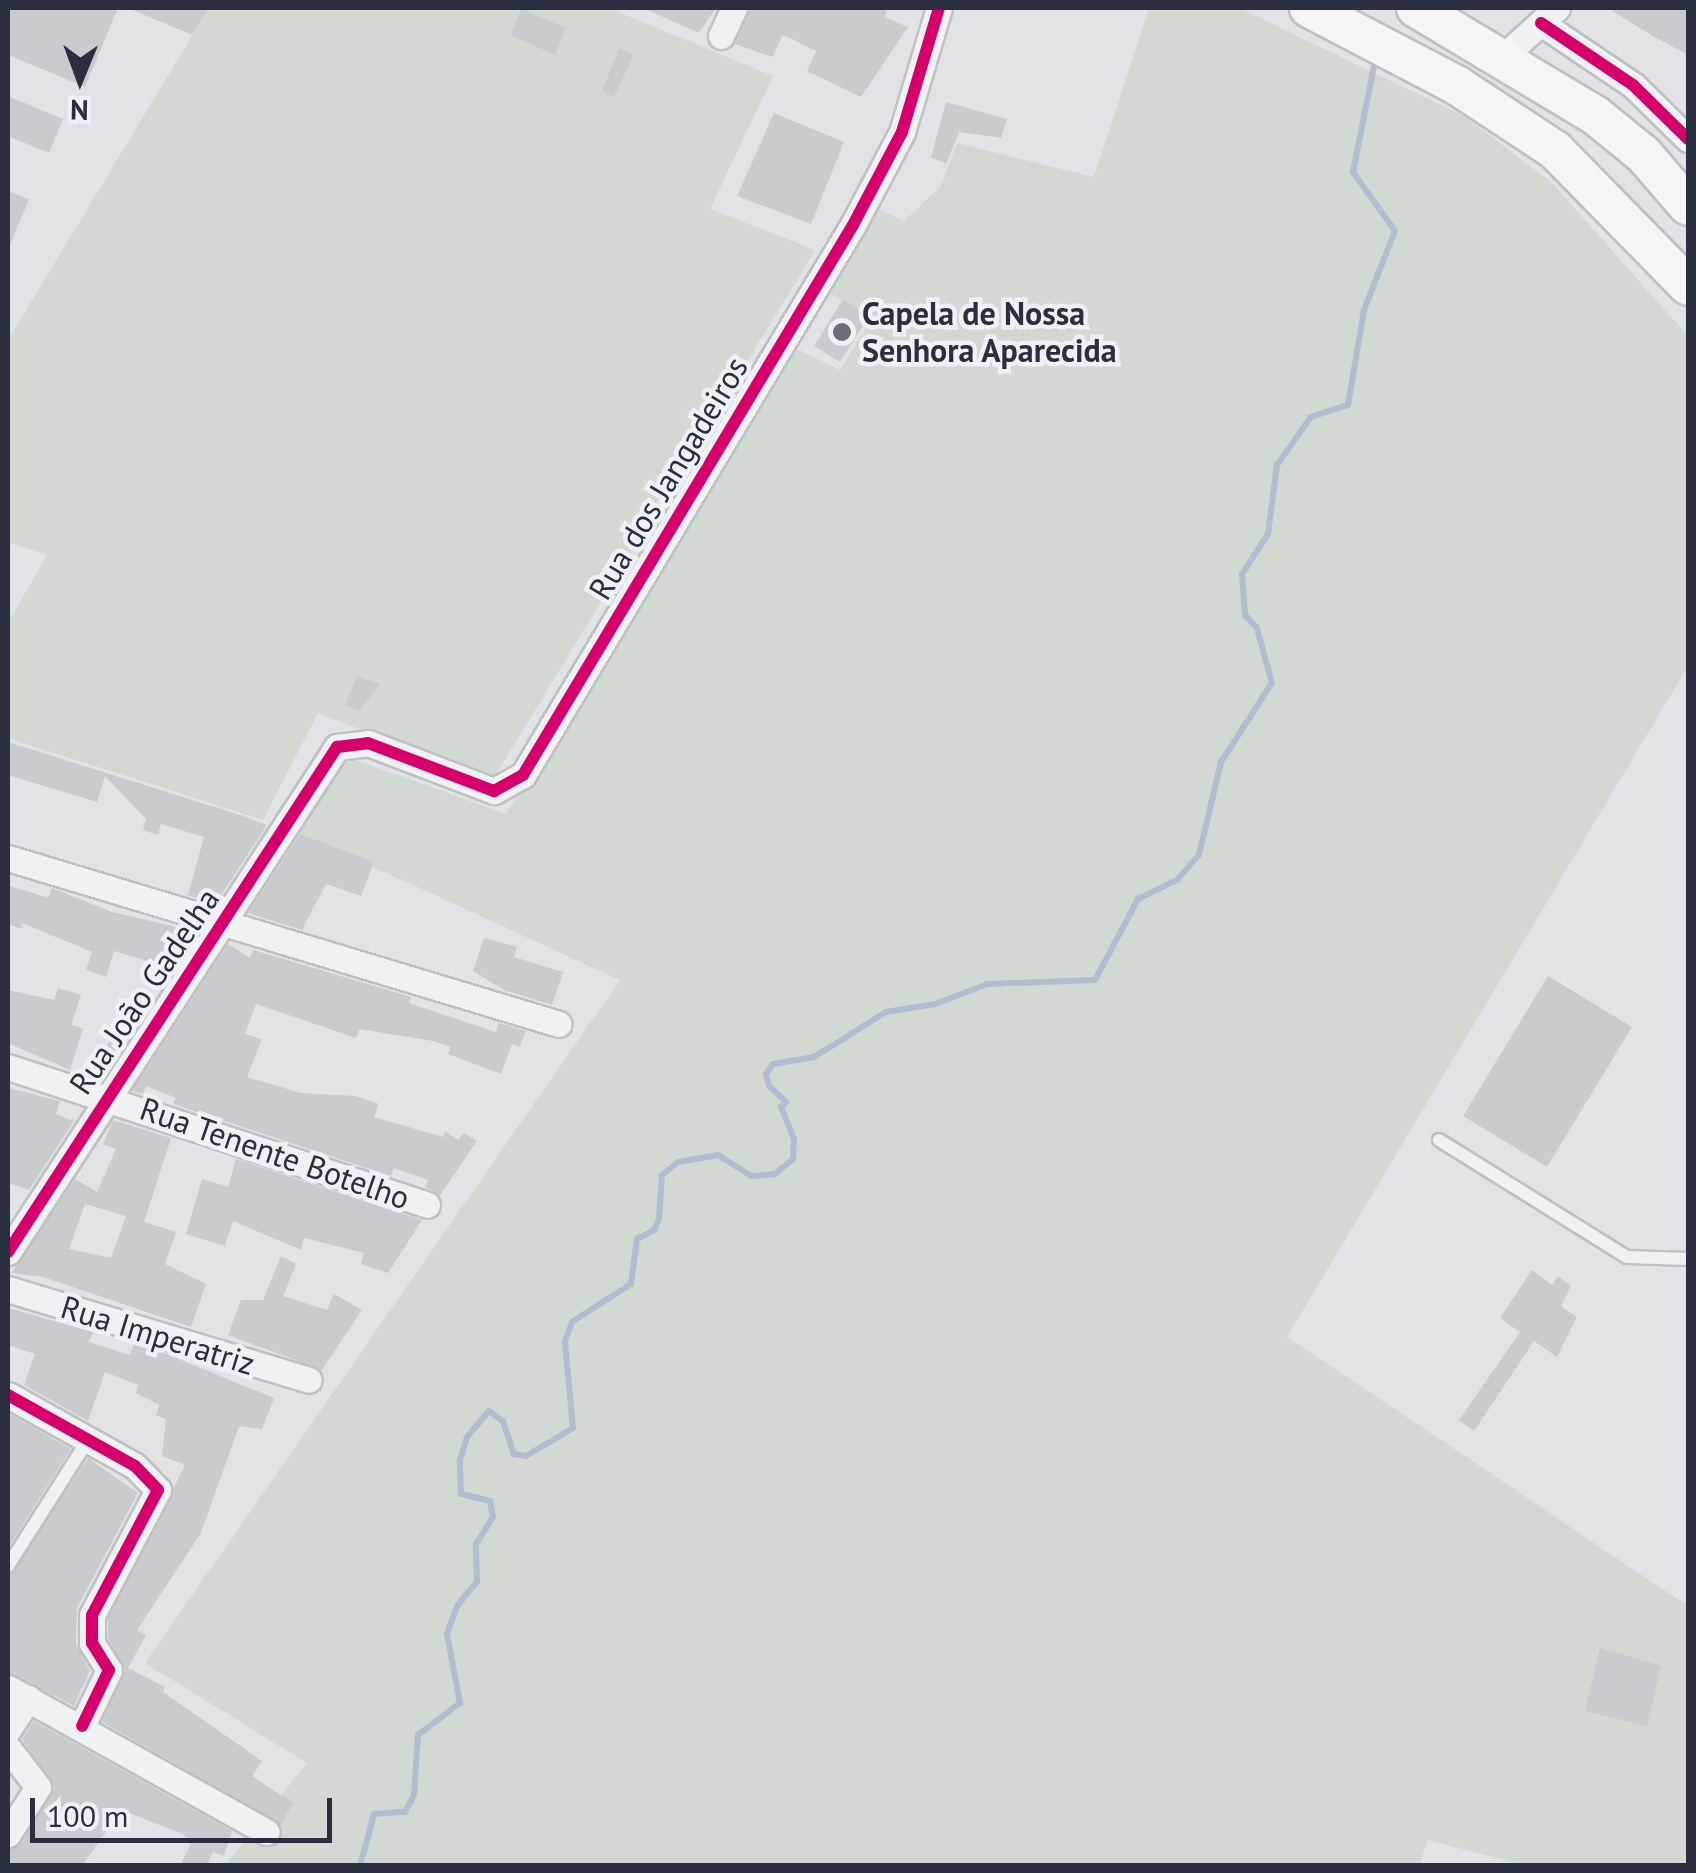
<!DOCTYPE html>
<meta charset="utf-8">
<style>
body{margin:0}
#map{position:relative;width:1696px;height:1873px;overflow:hidden;background:#e1e3e6;font-family:"PT Sans",sans-serif}
div>[style]{position:absolute}
[style*='--x']{left:calc(var(--x)*1px);top:calc(var(--y)*1px);width:calc(var(--w)*1px);rotate:calc(var(--a)*1deg)}
.green>*{inset:0;background:#d1d9d2}
.stream>*{height:6px;margin:-3px;padding:0 3px;transform-origin:3px;border-radius:3px;background:#b1bed0}
.building>*{inset:0;background:#c9cbce}
.roads{filter:drop-shadow(2px 0 #bfc1c4) drop-shadow(-2px 0 #bfc1c4) drop-shadow(0 2px #bfc1c4) drop-shadow(0 -2px #bfc1c4)}
.lane>*{height:12px;margin:-6px;padding:0 6px;transform-origin:6px;border-radius:6px;background:#f0f1f3}
.street>*{height:25px;margin:-12.5px;padding:0 12.5px;transform-origin:12.5px;border-radius:12.5px;background:#f0f1f3}
.primary>*{height:38px;margin:-19px;padding:0 19px;transform-origin:19px;border-radius:19px;background:#f5f5f6}
.cycleway>*{height:12px;margin:-6px;padding:0 6px;transform-origin:6px;border-radius:6px;background:#d6006c}
.dots>*{width:28px;height:28px;translate:-50% -50%;box-sizing:border-box;border:5px solid #eff1f5;border-radius:50%}
span{translate:-50% -50%;white-space:nowrap;text-align:center;line-height:1.15;-webkit-text-stroke:9px #eff1f5;paint-order:stroke}
.poi-label{font-size:32px;color:#292f3e;font-weight:700}
.left{translate:0 -50%;text-align:left}
.street-label{font-size:32px;color:#292f3e}
.frame{position:absolute;inset:0;border:10px solid #292f3e;pointer-events:none}
.north{position:absolute;left:30px;top:30px;width:100px;height:100px;-webkit-text-stroke:8px #eff1f5;paint-order:stroke;rotate:181deg;font-size:28px;font-weight:700;line-height:40px;text-align:center;color:#292f3e}
.north::after{content:'';display:block;margin:auto;width:35px;height:45px;background:#292f3e;clip-path:polygon(50% 0,100% 100%,50% 72%,0 100%)}
.scale{position:absolute;left:30px;top:1798px;width:302px;height:45px;box-sizing:border-box;border:5px solid #292f3e;border-top:0;padding-left:12px;font-size:30px;line-height:35px;white-space:nowrap;color:#292f3e;-webkit-text-stroke:8px #eff1f5;paint-order:stroke}
</style>
<div id="map">
<div class="green">
<i style="clip-path:polygon(209px 8px,609px 8px,773px 76px,710px 209px,815px 250px,492px 781px,318px 713px,263px 820px,8px 738px,8px 623px,47px 555px,8px 542px,8px 340px)"></i>
<i style="clip-path:polygon(1149px 8px,1239px 8px,1464px 116px,1551px 182px,1688px 336px,1688px 666px,1287px 1337px,1688px 1606px,1688px 1865px,1523px 1865px,1428px 1840px,1419px 1866px,225px 1865px,307px 1763px,145px 1663px,620px 980px,295px 831px,329px 767px,356px 760px,506px 814px,789px 345px,840px 370px,873px 316px,830px 295px,876px 208px,904px 221px,941px 186px,957px 143px,1094px 177px)"></i>
</div>
<div class="stream">
<i style="--x:360;--y:1866;--w:54;--a:-74.9"></i>
<i style="--x:374;--y:1814;--w:31;--a:-4"></i>
<i style="--x:405;--y:1812;--w:19;--a:-62"></i>
<i style="--x:414;--y:1795;--w:60;--a:-86.2"></i>
<i style="--x:418;--y:1735;--w:53;--a:-37.3"></i>
<i style="--x:460;--y:1703;--w:70;--a:-100.7"></i>
<i style="--x:447;--y:1634;--w:30;--a:-70"></i>
<i style="--x:457;--y:1606;--w:32;--a:-51"></i>
<i style="--x:477;--y:1581;--w:37;--a:-92"></i>
<i style="--x:476;--y:1544;--w:32;--a:-58"></i>
<i style="--x:493;--y:1517;--w:16;--a:-101"></i>
<i style="--x:490;--y:1501;--w:30;--a:-166"></i>
<i style="--x:461;--y:1494;--w:34;--a:-92"></i>
<i style="--x:460;--y:1460;--w:24;--a:-73"></i>
<i style="--x:467;--y:1437;--w:34;--a:-50"></i>
<i style="--x:489;--y:1411;--w:17;--a:36"></i>
<i style="--x:503;--y:1421;--w:35;--a:72"></i>
<i style="--x:514;--y:1454;--w:12;--a:9"></i>
<i style="--x:526;--y:1456;--w:55;--a:-30.8"></i>
<i style="--x:573;--y:1428;--w:87;--a:-95.3"></i>
<i style="--x:565;--y:1341;--w:20;--a:-70"></i>
<i style="--x:572;--y:1322;--w:70;--a:-32.8"></i>
<i style="--x:631;--y:1284;--w:45;--a:-82.4"></i>
<i style="--x:637;--y:1239;--w:19;--a:-28"></i>
<i style="--x:654;--y:1230;--w:12;--a:-66"></i>
<i style="--x:659;--y:1219;--w:44;--a:-86.1"></i>
<i style="--x:662;--y:1175;--w:21;--a:-39"></i>
<i style="--x:678;--y:1162;--w:41;--a:-9.9"></i>
<i style="--x:718;--y:1155;--w:40;--a:32"></i>
<i style="--x:752;--y:1176;--w:23;--a:-5"></i>
<i style="--x:775;--y:1174;--w:23;--a:-40"></i>
<i style="--x:793;--y:1159;--w:20;--a:-87"></i>
<i style="--x:794;--y:1139;--w:35;--a:-112"></i>
<i style="--x:781;--y:1107;--w:7;--a:-45"></i>
<i style="--x:786;--y:1102;--w:23;--a:-137"></i>
<i style="--x:769;--y:1086;--w:12;--a:-104"></i>
<i style="--x:766;--y:1074;--w:12;--a:-55"></i>
<i style="--x:773;--y:1064;--w:42;--a:-9.7"></i>
<i style="--x:814;--y:1057;--w:85;--a:-32"></i>
<i style="--x:886;--y:1012;--w:50;--a:-9.3"></i>
<i style="--x:935;--y:1004;--w:56;--a:-21"></i>
<i style="--x:987;--y:984;--w:108;--a:-2.1"></i>
<i style="--x:1095;--y:980;--w:92;--a:-62"></i>
<i style="--x:1138;--y:899;--w:43;--a:-26"></i>
<i style="--x:1177;--y:880;--w:33;--a:-49"></i>
<i style="--x:1199;--y:855;--w:96;--a:-76.7"></i>
<i style="--x:1221;--y:762;--w:94;--a:-57.2"></i>
<i style="--x:1272;--y:683;--w:57;--a:-105.3"></i>
<i style="--x:1257;--y:628;--w:18;--a:-133"></i>
<i style="--x:1245;--y:615;--w:41;--a:-94.2"></i>
<i style="--x:1242;--y:574;--w:48;--a:-57"></i>
<i style="--x:1268;--y:534;--w:70;--a:-82.6"></i>
<i style="--x:1277;--y:465;--w:59;--a:-54.7"></i>
<i style="--x:1311;--y:417;--w:39;--a:-18"></i>
<i style="--x:1348;--y:405;--w:96;--a:-80.4"></i>
<i style="--x:1364;--y:310;--w:85;--a:-68.6"></i>
<i style="--x:1395;--y:231;--w:72;--a:-125.4"></i>
<i style="--x:1353;--y:172;--w:108;--a:-78.8"></i>
</div>
<div class="building">
<i style="clip-path:polygon(8px 8px,118px 8px,85px 87px,8px 55px)"></i>
<i style="clip-path:polygon(128px 8px,209px 8px,192px 35px)"></i>
<i style="clip-path:polygon(643px 8px,716px 8px,699px 33px)"></i>
<i style="clip-path:polygon(750px 8px,888px 8px,884px 17px,908px 27px,861px 97px,807px 71px,816px 51px,783px 35px,772px 57px,735px 44px)"></i>
<i style="clip-path:polygon(1608px 8px,1688px 8px,1688px 55px,1651px 35px)"></i>
<i style="clip-path:polygon(521px 9px,566px 28px,555px 55px,511px 35px)"></i>
<i style="clip-path:polygon(619px 49px,634px 55px,614px 97px,602px 91px)"></i>
<i style="clip-path:polygon(8px 96px,63px 119px,49px 153px,8px 136px)"></i>
<i style="clip-path:polygon(946px 102px,1007px 119px,1001px 138px,959px 132px,946px 164px,931px 157px)"></i>
<i style="clip-path:polygon(774px 113px,844px 142px,811px 224px,737px 196px)"></i>
<i style="clip-path:polygon(8px 191px,29px 199px,8px 250px)"></i>
<i style="clip-path:polygon(843px 299px,869px 316px,840px 362px,814px 346px)"></i>
<i style="clip-path:polygon(357px 676px,380px 684px,359px 711px,345px 705px)"></i>
<i style="clip-path:polygon(8px 742px,240px 815px,267px 825px,222px 894px,206px 893px,204px 900px,188px 895px,204px 837px,161px 824px,158px 835px,143px 830px,146px 819px,105px 776px,97px 802px,8px 775px)"></i>
<i style="clip-path:polygon(300px 834px,374px 862px,361px 896px,326px 884px,302px 930px,248px 913px)"></i>
<i style="clip-path:polygon(8px 885px,48px 898px,52px 888px,112px 912px,194px 931px,166px 978px,144px 970px,147px 961px,114px 951px,106px 977px,86px 970px,92px 952px,22px 923px,21px 929px,8px 924px)"></i>
<i style="clip-path:polygon(484px 938px,517px 947px,514px 957px,563px 972px,552px 1005px,504px 990px,473px 971px)"></i>
<i style="clip-path:polygon(228px 944px,250px 958px,253px 950px,411px 997px,409px 1003px,496px 1032px,499px 1023px,526px 1031px,519px 1047px,512px 1044px,501px 1074px,448px 1054px,451px 1047px,433px 1041px,359px 1029px,356px 1038px,256px 1004px,245px 1034px,262px 1039px,247px 1077px,301px 1093px,355px 1096px,379px 1104px,374px 1117px,443px 1137px,445px 1131px,458px 1140px,464px 1133px,477px 1141px,440px 1195px,425px 1187px,428px 1180px,394px 1168px,391px 1176px,173px 1104px,176px 1098px,146px 1086px,143px 1094px,132px 1091px)"></i>
<i style="clip-path:polygon(1548px 976px,1632px 1027px,1547px 1167px,1463px 1116px)"></i>
<i style="clip-path:polygon(58px 988px,81px 995px,71px 1025px,83px 1028px,70px 1070px,8px 1043px,8px 990px,54px 1000px)"></i>
<i style="clip-path:polygon(122px 1013px,140px 1019px,102px 1078px,94px 1075px)"></i>
<i style="clip-path:polygon(8px 1088px,60px 1101px,56px 1114px,74px 1121px,29px 1190px,8px 1183px)"></i>
<i style="clip-path:polygon(evenodd,113px 1120px,171px 1138px,144px 1222px,176px 1232px,165px 1264px,206px 1284px,191px 1327px,43px 1277px,11px 1273px,75px 1179px,97px 1192px,116px 1149px,103px 1144px,113px 1120px,85px 1204px,126px 1216px,111px 1258px,69px 1249px,85px 1204px)"></i>
<i style="clip-path:polygon(236px 1159px,422px 1220px,388px 1273px,361px 1264px,364px 1253px,304px 1238px,301px 1250px,233px 1221px,225px 1246px,186px 1234px,202px 1179px,228px 1187px)"></i>
<i style="clip-path:polygon(281px 1256px,296px 1264px,283px 1296px,327px 1310px,334px 1294px,362px 1310px,322px 1370px,228px 1335px,241px 1300px,263px 1300px)"></i>
<i style="clip-path:polygon(1532px 1270px,1552px 1285px,1558px 1276px,1571px 1286px,1561px 1306px,1577px 1317px,1557px 1357px,1534px 1341px,1474px 1431px,1459px 1420px,1520px 1332px,1500px 1318px)"></i>
<i style="clip-path:polygon(8px 1308px,93px 1332px,89px 1342px,130px 1355px,134px 1344px,164px 1353px,274px 1398px,262px 1429px,239px 1426px,201px 1533px,137px 1630px,146px 1635px,128px 1668px,165px 1687px,163px 1692px,262px 1761px,252px 1776px,293px 1803px,281px 1824px,102px 1722px,125px 1670px,108px 1638px,108px 1619px,185px 1465px,162px 1456px,166px 1419px,156px 1415px,159px 1405px,136px 1393px,138px 1385px,105px 1372px,88px 1421px,24px 1385px,35px 1354px,8px 1345px)"></i>
<i style="clip-path:polygon(8px 1413px,71px 1449px,8px 1548px)"></i>
<i style="clip-path:polygon(88px 1458px,138px 1493px,77px 1608px,76px 1644px,90px 1671px,74px 1706px,8px 1672px,8px 1576px)"></i>
<i style="clip-path:polygon(1600px 1648px,1661px 1666px,1647px 1726px,1585px 1711px)"></i>
<i style="clip-path:polygon(34px 1721px,232px 1831px,224px 1856px,213px 1852px,207px 1866px,180px 1866px,191px 1843px,183px 1834px,121px 1810px,82px 1866px,8px 1866px,8px 1850px,22px 1843px,54px 1787px,22px 1739px)"></i>
</div>
<div class="roads">
<div class="lane">
<i style="--x:1439;--y:1140;--w:221;--a:31.9"></i>
<i style="--x:1627;--y:1257;--w:61;--a:1.9"></i>
<i style="--x:8;--y:1566;--w:146;--a:-57.6"></i>
</div>
<div class="street">
<i style="--x:1541;--y:23;--w:111;--a:34"></i>
<i style="--x:1633;--y:85;--w:77;--a:44.5"></i>
<i style="--x:721;--y:36;--w:31;--a:-65"></i>
<i style="--x:1505;--y:55;--w:70;--a:-42.1"></i>
<i style="--x:8;--y:858;--w:575;--a:16.77"></i>
<i style="--x:8;--y:1067;--w:441;--a:18.2"></i>
<i style="--x:8;--y:1252;--w:603;--a:-56.92"></i>
<i style="--x:337;--y:747;--w:31;--a:-7"></i>
<i style="--x:368;--y:743;--w:135;--a:20.9"></i>
<i style="--x:494;--y:791;--w:33;--a:-29"></i>
<i style="--x:523;--y:775;--w:641;--a:-59.04"></i>
<i style="--x:853;--y:225;--w:105;--a:-62.2"></i>
<i style="--x:902;--y:132;--w:129;--a:-73.4"></i>
<i style="--x:8;--y:1289;--w:314;--a:16.8"></i>
<i style="--x:8;--y:1395;--w:145;--a:29.2"></i>
<i style="--x:135;--y:1466;--w:33;--a:46"></i>
<i style="--x:158;--y:1490;--w:141;--a:117.8"></i>
<i style="--x:92;--y:1615;--w:28;--a:90"></i>
<i style="--x:92;--y:1643;--w:32;--a:58"></i>
<i style="--x:109;--y:1670;--w:62;--a:115.7"></i>
<i style="--x:8;--y:1688;--w:296;--a:29.1"></i>
<i style="--x:8;--y:1730;--w:38;--a:-57"></i>
<i style="--x:8;--y:1748;--w:49;--a:52.4"></i>
<i style="--x:38;--y:1787;--w:56;--a:122.6"></i>
</div>
<div class="primary">
<i style="--x:1309;--y:8;--w:168;--a:27.6"></i>
<i style="--x:1458;--y:86;--w:116;--a:33.4"></i>
<i style="--x:1555;--y:150;--w:190;--a:45.6"></i>
<i style="--x:1416;--y:8;--w:209;--a:30.9"></i>
<i style="--x:1595;--y:115;--w:63;--a:39.2"></i>
<i style="--x:1644;--y:155;--w:67;--a:49.2"></i>
</div>
</div>
<div class="cycleway">
<i style="--x:1541;--y:23;--w:111;--a:34"></i>
<i style="--x:1633;--y:85;--w:77;--a:44.5"></i>
<i style="--x:8;--y:1252;--w:603;--a:-56.92"></i>
<i style="--x:337;--y:747;--w:31;--a:-7"></i>
<i style="--x:368;--y:743;--w:135;--a:20.9"></i>
<i style="--x:494;--y:791;--w:33;--a:-29"></i>
<i style="--x:523;--y:775;--w:641;--a:-59.04"></i>
<i style="--x:853;--y:225;--w:105;--a:-62.2"></i>
<i style="--x:902;--y:132;--w:129;--a:-73.4"></i>
<i style="--x:8;--y:1395;--w:145;--a:29.2"></i>
<i style="--x:135;--y:1466;--w:33;--a:46"></i>
<i style="--x:158;--y:1490;--w:141;--a:117.8"></i>
<i style="--x:92;--y:1615;--w:28;--a:90"></i>
<i style="--x:92;--y:1643;--w:32;--a:58"></i>
<i style="--x:109;--y:1670;--w:62;--a:115.7"></i>
</div>
<div class="dots">
<i style="left:842px;top:332px;background:#696e79"></i>
</div>
<div class="poi-label">
<span class="left" style="left:862px;top:332px">Capela de Nossa<br>Senhora Aparecida</span>
</div>
<div class="street-label">
<span style="left:668px;top:478px;rotate:-59deg">Rua dos Jangadeiros</span>
<span style="left:144px;top:991px;rotate:-56deg">Rua João Gadelha</span>
<span style="left:275px;top:1153px;rotate:19deg">Rua Tenente Botelho</span>
<span style="left:158px;top:1335px;rotate:17deg">Rua Imperatriz</span>
</div>
<div class="frame"></div>
<div class="north">N</div>
<div class="scale">100 m</div>
</div>
